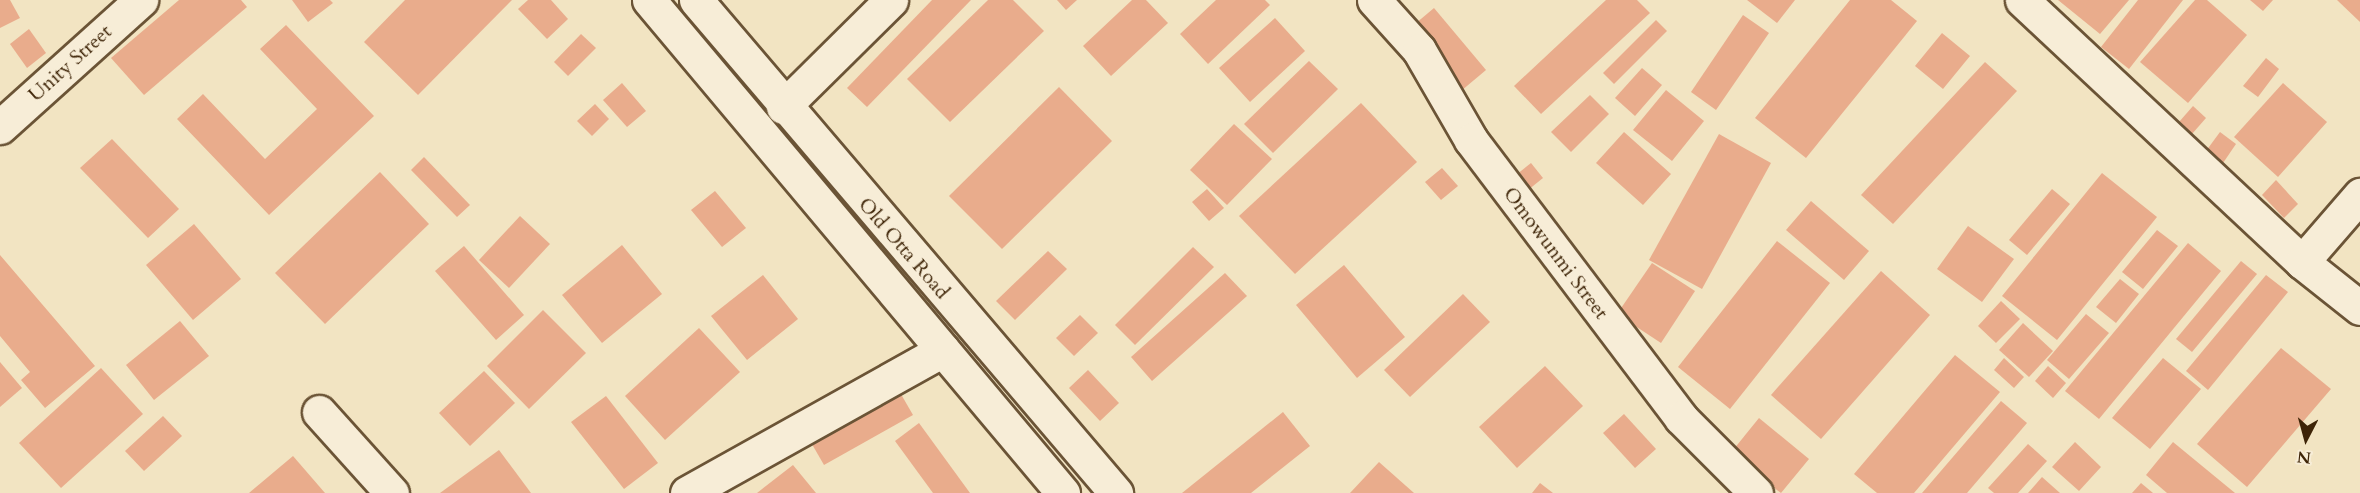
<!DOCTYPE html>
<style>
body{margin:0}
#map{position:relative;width:2360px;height:493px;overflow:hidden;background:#f2e4c2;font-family:Cardo,serif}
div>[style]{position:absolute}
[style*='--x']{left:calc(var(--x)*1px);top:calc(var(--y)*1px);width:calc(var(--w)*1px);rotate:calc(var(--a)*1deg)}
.building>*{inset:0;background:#e9ac8c}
.roads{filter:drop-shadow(2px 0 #6b5436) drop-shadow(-2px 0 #6b5436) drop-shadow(0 2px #6b5436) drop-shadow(0 -2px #6b5436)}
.street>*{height:33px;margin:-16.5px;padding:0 16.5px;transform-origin:16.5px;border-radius:16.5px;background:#f7edd7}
.secondary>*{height:33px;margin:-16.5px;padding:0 16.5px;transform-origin:16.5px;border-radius:16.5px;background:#f7edd7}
span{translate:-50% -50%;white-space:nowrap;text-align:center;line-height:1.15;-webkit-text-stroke:4.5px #f7edd7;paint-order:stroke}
.street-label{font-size:20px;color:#3e2407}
.north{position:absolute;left:2276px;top:409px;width:60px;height:60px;-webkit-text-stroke:4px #f7edd7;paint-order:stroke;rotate:186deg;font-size:16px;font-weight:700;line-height:24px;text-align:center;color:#3e2407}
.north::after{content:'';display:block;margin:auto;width:21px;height:27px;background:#3e2407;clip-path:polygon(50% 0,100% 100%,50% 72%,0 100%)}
</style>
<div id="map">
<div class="building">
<i style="clip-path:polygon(0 0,10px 0,20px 18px,0 28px)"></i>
<i style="clip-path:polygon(179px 0,241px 0,247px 7px,144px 95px,111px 58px)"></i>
<i style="clip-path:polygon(292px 0,330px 0,333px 3px,308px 22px)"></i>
<i style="clip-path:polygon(405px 0,512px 0,418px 95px,364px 42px)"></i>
<i style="clip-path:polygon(528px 0,551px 0,568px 19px,547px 39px,518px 9px)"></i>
<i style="clip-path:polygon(932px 0,971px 0,867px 107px,847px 88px)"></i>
<i style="clip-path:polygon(988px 0,1013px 0,1044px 31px,950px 122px,907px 79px)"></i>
<i style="clip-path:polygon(1057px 0,1077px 0,1066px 10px)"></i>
<i style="clip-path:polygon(1132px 0,1146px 0,1168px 23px,1111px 76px,1083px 46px)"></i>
<i style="clip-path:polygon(1216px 0,1265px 0,1270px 5px,1208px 64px,1180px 34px)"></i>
<i style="clip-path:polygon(1606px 0,1637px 0,1650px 13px,1541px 114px,1514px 86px)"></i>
<i style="clip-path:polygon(1747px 0,1795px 0,1777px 23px)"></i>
<i style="clip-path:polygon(1850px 0,1891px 0,1917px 21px,1806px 158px,1755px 118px)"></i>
<i style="clip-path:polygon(2058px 0,2129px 0,2100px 34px)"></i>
<i style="clip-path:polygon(2138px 0,2183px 0,2129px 69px,2101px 47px)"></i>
<i style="clip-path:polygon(2195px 0,2207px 0,2247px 35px,2188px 103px,2140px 62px)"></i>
<i style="clip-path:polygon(2250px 0,2273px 0,2263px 11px)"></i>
<i style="clip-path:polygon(2337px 0,2360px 0,2360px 22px)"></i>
<i style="clip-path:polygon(1434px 8px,1486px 70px,1461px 91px,1409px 29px)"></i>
<i style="clip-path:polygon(1743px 15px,1769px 33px,1716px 110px,1691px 92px)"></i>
<i style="clip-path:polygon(1275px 18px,1305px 51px,1250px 102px,1219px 68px)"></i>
<i style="clip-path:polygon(1656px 20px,1667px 31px,1614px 84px,1603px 73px)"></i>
<i style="clip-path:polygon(286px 25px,374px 116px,269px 215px,177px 119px,203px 94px,265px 159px,317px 109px,260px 49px)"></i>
<i style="clip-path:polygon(29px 29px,46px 53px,27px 68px,10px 44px)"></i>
<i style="clip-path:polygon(1942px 33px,1970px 56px,1943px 89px,1915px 66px)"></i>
<i style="clip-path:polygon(581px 34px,596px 48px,568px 76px,554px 62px)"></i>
<i style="clip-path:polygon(2266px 58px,2279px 69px,2258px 97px,2243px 86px)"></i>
<i style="clip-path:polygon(1309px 61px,1338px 89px,1273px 153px,1244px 124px)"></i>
<i style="clip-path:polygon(1985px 62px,2017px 91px,1893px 224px,1861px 195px)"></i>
<i style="clip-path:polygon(1642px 68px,1662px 85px,1635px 116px,1615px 98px)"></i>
<i style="clip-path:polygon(622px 83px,646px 111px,627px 127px,603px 100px)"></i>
<i style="clip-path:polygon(2283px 83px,2327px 122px,2278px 177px,2234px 137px)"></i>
<i style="clip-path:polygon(1059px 87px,1112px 141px,1002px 249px,949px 196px)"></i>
<i style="clip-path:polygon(1666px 90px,1704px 121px,1672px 161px,1633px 130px)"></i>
<i style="clip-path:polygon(1590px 95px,1609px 114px,1571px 152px,1551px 132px)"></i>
<i style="clip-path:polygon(1361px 103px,1417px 162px,1295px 274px,1239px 216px)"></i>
<i style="clip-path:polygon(595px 104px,609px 119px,592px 136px,577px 121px)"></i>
<i style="clip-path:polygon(2193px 106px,2206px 118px,2192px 134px,2179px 122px)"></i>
<i style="clip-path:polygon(1234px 124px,1272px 159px,1227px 205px,1190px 170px)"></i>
<i style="clip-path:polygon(1624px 132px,1671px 174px,1643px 205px,1596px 163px)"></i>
<i style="clip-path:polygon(2220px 132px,2236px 144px,2223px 163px,2206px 151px)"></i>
<i style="clip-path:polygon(1719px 134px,1771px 163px,1702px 289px,1649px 260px)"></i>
<i style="clip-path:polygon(112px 139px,179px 209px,148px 238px,80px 168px)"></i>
<i style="clip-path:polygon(424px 157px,470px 205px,457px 217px,411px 170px)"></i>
<i style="clip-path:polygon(1531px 163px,1543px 178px,1523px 194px,1511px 179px)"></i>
<i style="clip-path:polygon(1442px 168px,1458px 186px,1441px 200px,1425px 182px)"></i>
<i style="clip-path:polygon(380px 172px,429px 224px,325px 324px,275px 273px)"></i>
<i style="clip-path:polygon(2102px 173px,2157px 217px,2057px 340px,2002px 296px)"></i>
<i style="clip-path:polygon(2276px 180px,2298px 204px,2284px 218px,2262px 195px)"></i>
<i style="clip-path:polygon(1207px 189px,1224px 208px,1209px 221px,1192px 202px)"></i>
<i style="clip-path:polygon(2052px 189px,2070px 204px,2027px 255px,2009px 240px)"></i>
<i style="clip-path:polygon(715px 191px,746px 228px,722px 247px,691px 210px)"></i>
<i style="clip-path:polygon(1811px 201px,1869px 251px,1844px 280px,1786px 230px)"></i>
<i style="clip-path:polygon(520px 216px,550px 244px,509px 288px,479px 260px)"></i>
<i style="clip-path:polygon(194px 224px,241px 279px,193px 320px,146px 265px)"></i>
<i style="clip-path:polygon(1968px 226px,2014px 259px,1982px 302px,1937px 269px)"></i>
<i style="clip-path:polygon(2157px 230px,2178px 246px,2143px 289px,2122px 272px)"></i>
<i style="clip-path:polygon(1777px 241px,1830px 283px,1730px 409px,1678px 367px)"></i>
<i style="clip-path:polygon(2188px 243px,2221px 271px,2099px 419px,2065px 391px)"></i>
<i style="clip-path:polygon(622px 245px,662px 294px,602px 343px,562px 295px)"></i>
<i style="clip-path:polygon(464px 246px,524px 315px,496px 340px,435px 271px)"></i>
<i style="clip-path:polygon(1193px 247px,1214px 267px,1135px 345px,1115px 325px)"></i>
<i style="clip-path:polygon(1048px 251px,1067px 269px,1015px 320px,996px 301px)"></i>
<i style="clip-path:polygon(0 255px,95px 366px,45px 408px,21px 380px,30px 372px,0 336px)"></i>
<i style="clip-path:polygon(2241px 261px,2257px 274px,2192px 352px,2176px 339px)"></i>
<i style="clip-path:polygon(1652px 263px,1695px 291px,1661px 343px,1617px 314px)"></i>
<i style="clip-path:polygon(1344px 265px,1405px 337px,1357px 378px,1296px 305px)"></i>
<i style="clip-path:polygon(1881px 271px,1930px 315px,1821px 439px,1771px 395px)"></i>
<i style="clip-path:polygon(1225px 273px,1247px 296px,1152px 381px,1131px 357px)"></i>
<i style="clip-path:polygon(763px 275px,798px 319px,747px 360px,711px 316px)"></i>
<i style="clip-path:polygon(2266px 275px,2288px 292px,2208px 390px,2186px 371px)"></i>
<i style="clip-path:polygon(2120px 279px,2139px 294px,2116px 323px,2096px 307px)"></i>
<i style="clip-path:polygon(1463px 294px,1490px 322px,1410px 397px,1384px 370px)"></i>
<i style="clip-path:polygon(2001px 301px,2020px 319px,1996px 343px,1978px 326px)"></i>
<i style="clip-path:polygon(543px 310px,586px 353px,529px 409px,487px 366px)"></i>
<i style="clip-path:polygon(2086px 314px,2109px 333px,2069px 379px,2047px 360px)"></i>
<i style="clip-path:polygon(1080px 315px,1098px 333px,1074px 356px,1056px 338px)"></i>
<i style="clip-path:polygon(180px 321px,209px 356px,154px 400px,126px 365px)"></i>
<i style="clip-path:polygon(2023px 323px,2053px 351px,2029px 377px,1999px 350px)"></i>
<i style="clip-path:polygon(699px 328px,740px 372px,665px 440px,625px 396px)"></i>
<i style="clip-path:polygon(2281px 348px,2331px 389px,2247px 487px,2197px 444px)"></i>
<i style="clip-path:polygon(1955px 355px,2000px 392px,1914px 493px,1877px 493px,1854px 474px)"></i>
<i style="clip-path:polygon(2004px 358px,2024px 377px,2014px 388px,1994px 370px)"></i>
<i style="clip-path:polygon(2163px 358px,2201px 389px,2150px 449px,2112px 418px)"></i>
<i style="clip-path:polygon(0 362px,22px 388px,0 407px)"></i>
<i style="clip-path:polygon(1545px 366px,1583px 406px,1517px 468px,1479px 427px)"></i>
<i style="clip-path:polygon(2048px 366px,2066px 383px,2053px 398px,2035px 381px)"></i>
<i style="clip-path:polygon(101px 368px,143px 414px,61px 488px,19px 443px)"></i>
<i style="clip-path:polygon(1088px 370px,1119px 403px,1100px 421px,1069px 388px)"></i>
<i style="clip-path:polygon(484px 371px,515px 403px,470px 446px,439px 413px)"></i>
<i style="clip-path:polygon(898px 389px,913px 415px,824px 465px,809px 439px)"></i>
<i style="clip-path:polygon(606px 396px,658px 463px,624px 489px,571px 422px)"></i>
<i style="clip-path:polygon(2001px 401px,2027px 423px,1967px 493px,1922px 493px)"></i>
<i style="clip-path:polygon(1283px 412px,1310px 446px,1251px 493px,1182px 493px)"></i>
<i style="clip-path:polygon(1624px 414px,1656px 449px,1635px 468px,1603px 433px)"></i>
<i style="clip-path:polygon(163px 416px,182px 436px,144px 471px,125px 451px)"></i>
<i style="clip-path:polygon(1759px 418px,1809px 459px,1781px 493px,1729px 455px)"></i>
<i style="clip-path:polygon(919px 423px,970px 493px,933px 493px,895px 441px)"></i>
<i style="clip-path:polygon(2075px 442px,2101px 467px,2079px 491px,2052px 467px)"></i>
<i style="clip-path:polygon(2173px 442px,2235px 493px,2167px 493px,2146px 475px)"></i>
<i style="clip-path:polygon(2028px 444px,2047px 461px,2018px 493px,1994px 493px,1988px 488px)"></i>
<i style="clip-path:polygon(499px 450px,531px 493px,440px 493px)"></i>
<i style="clip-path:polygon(293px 456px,325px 493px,249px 493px)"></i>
<i style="clip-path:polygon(1379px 462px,1414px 493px,1350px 493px)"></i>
<i style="clip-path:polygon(793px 465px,816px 493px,757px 493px)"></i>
<i style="clip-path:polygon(2042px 477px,2060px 493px,2028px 493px)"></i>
<i style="clip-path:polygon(1540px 483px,1553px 493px,1532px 493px)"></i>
<i style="clip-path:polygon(2141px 483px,2153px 493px,2132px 493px)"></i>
</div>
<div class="roads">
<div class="street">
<i style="--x:1374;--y:0;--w:67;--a:48"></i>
<i style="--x:1419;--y:50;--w:104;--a:60"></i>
<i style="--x:1471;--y:140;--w:348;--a:52.9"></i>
<i style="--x:1681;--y:418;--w:106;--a:45"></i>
<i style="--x:2022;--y:0;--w:383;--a:43.1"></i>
<i style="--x:2302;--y:262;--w:74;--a:38.4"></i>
<i style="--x:783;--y:107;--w:152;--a:-44.7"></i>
<i style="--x:0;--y:127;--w:190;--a:-42"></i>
<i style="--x:2302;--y:262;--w:89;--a:-49.1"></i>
<i style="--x:319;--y:412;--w:109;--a:48"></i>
<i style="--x:687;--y:493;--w:293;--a:-29.2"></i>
</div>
<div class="secondary">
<i style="--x:649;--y:0;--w:644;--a:49.98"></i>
<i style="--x:696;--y:0;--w:648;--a:49.57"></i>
</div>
</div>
<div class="street-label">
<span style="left:70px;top:63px;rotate:-42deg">Unity Street</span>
<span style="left:904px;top:248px;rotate:49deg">Old Otta Road</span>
<span style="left:1556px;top:253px;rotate:53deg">Omowunmi Street</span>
</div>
<div class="north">N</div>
</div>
